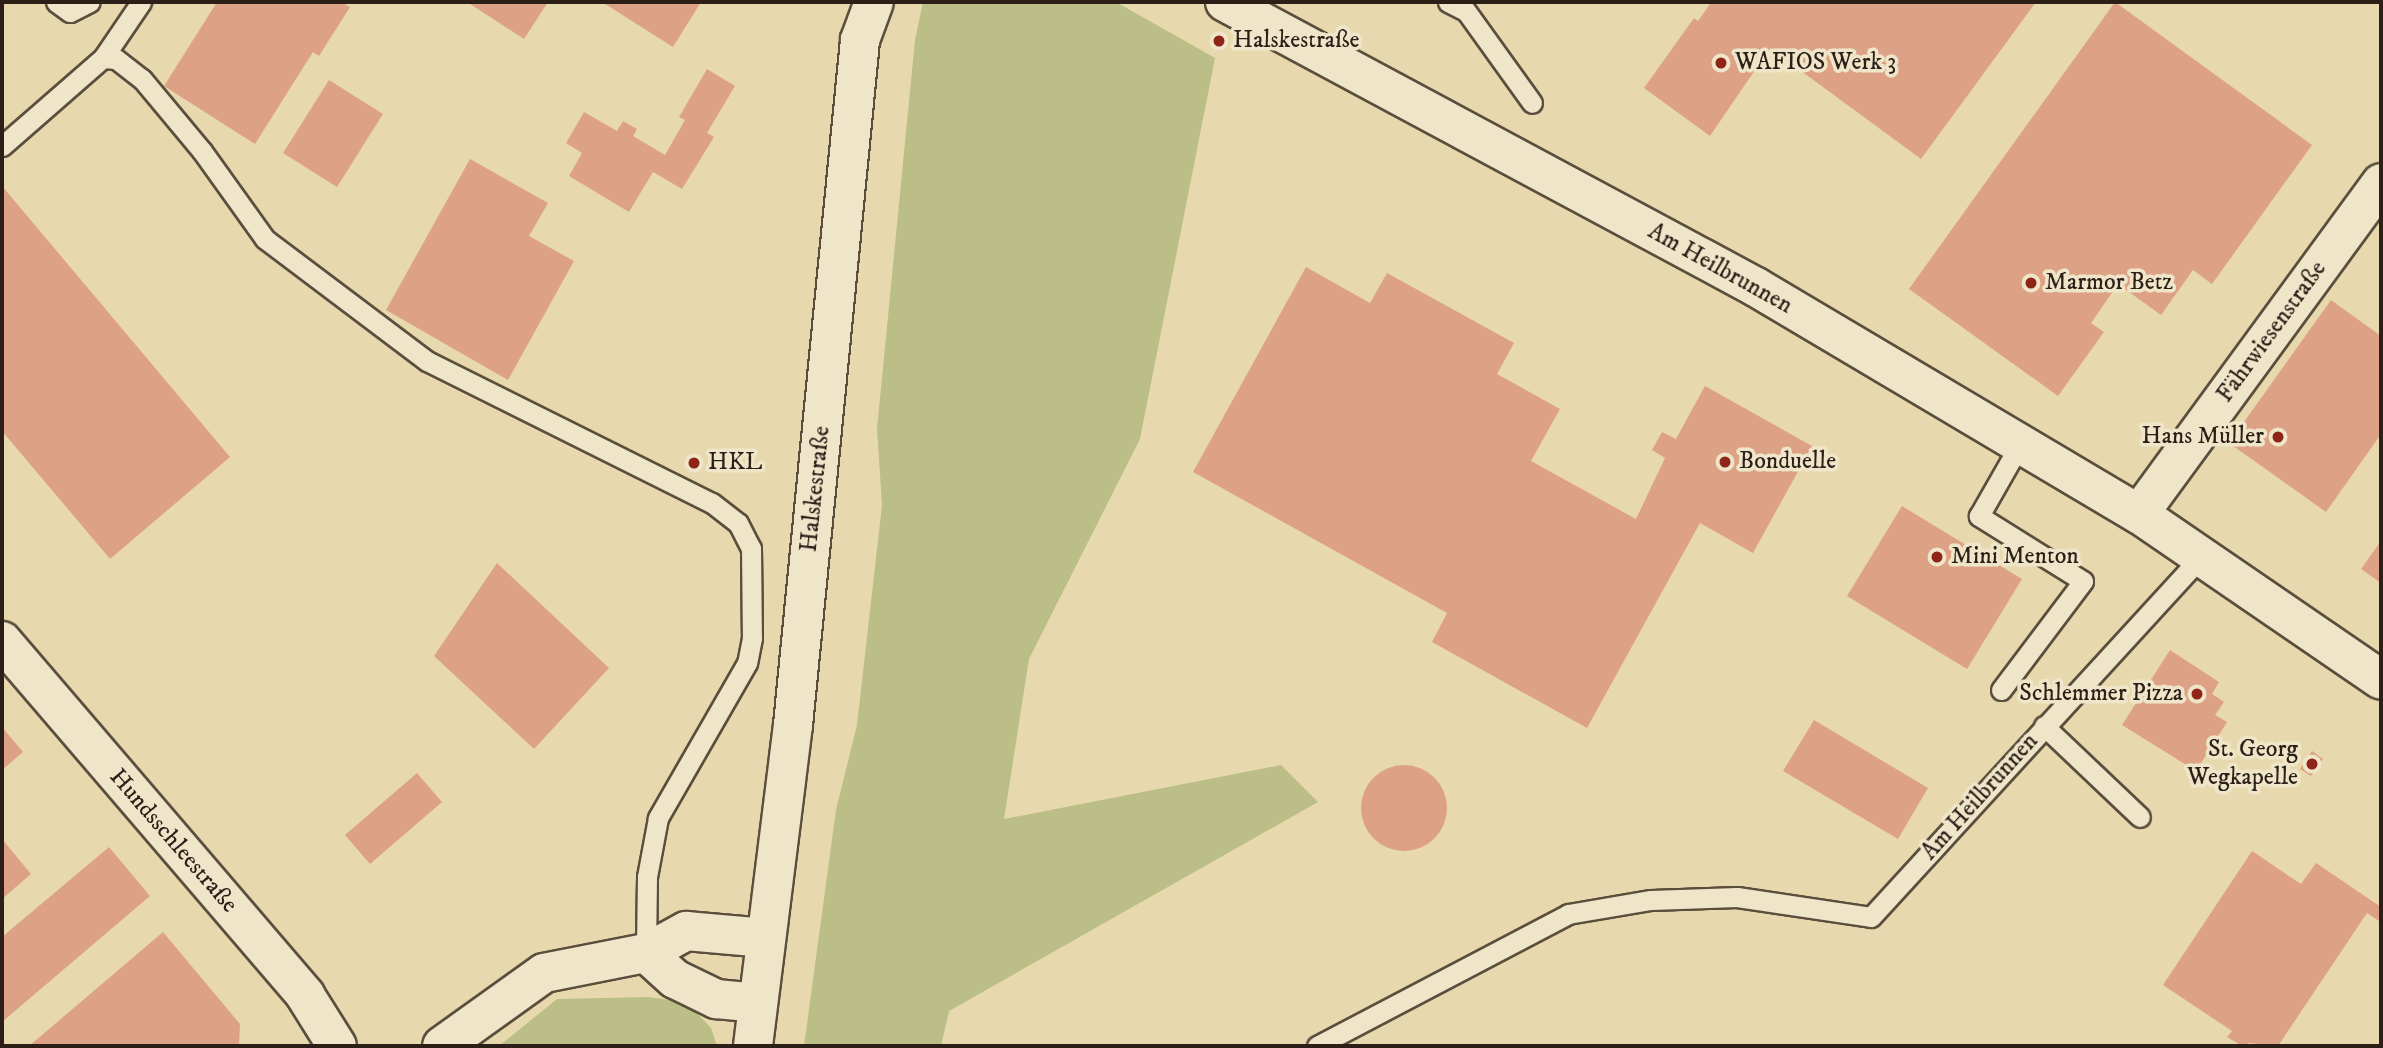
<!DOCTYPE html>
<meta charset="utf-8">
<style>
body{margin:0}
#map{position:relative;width:2383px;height:1048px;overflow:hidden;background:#e7d9ad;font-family:"IM FELL DW Pica",serif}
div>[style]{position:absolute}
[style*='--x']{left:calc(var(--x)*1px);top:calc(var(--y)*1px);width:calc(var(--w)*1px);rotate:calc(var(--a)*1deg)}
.green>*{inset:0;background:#bbbe86}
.building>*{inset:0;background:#dda285}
.round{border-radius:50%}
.roads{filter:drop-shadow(2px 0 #5b4e3d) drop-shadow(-2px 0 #5b4e3d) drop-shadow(0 2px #5b4e3d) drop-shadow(0 -2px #5b4e3d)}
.lane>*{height:19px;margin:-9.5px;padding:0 9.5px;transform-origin:9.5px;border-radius:9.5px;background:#efe6ca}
.street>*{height:38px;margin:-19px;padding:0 19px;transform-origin:19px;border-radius:19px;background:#efe6ca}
.secondary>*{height:38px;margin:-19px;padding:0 19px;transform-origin:19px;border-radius:19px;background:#efe6ca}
.dots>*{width:19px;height:19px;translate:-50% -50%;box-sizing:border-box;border:4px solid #efe6ca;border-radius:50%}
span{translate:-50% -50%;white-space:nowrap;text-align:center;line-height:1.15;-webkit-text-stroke:7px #efe6ca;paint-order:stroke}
.poi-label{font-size:24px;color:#2c1f18}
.left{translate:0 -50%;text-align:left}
.right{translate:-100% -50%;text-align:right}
.street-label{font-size:24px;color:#2c1f18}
.frame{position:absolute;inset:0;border:4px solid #2c1f18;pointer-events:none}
</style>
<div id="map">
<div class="green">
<i style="clip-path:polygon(923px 2px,1116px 2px,1215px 58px,1140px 439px,1029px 659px,1004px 819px,1281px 765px,1318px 802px,949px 1011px,941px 1046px,804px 1046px,836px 810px,857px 725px,882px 505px,877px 429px,915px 40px)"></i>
<i style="clip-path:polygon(648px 997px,677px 1001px,696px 1012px,711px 1028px,717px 1046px,499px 1046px,557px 999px)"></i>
</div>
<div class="building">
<i style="clip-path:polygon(217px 2px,341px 2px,350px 7px,319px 56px,313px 52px,255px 144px,164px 86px)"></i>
<i style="clip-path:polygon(467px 2px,548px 2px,524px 39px)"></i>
<i style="clip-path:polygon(602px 2px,701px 2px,673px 47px)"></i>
<i style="clip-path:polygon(1707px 2px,2036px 2px,1921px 159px,1770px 48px,1710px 136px,1644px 88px,1694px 18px,1698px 21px,1710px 4px)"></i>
<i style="clip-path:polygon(2115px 2px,2312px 145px,2212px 284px,2193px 270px,2161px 315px,2118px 284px,2091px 323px,2104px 332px,2058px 396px,1909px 289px)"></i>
<i style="clip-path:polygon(707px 69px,735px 86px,707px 133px,714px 137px,682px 189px,653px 172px,629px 212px,569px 176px,582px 153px,566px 143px,584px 112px,617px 131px,623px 121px,637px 129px,633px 136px,665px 155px,685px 120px,679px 117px)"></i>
<i style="clip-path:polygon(329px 80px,383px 114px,337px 187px,283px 153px)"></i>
<i style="clip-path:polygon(470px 159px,548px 203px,529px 236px,574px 261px,508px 380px,386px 310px)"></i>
<i style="clip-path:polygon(2px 186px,230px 457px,110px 559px,2px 431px)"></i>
<i style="clip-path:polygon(1306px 267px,1370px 303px,1387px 273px,1514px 343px,1497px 374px,1560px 409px,1531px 461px,1636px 519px,1665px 458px,1652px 450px,1662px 432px,1676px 439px,1705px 386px,1812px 446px,1753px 553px,1700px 523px,1587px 728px,1432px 642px,1447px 613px,1193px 472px)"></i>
<i style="clip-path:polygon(2331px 300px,2381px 336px,2381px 434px,2326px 512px,2229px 443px)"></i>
<i style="clip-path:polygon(1902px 506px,2022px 579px,1967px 669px,1847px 596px)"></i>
<i style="clip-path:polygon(2381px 541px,2381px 583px,2361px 569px)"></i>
<i style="clip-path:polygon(497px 563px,609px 668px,534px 749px,434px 656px)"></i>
<i style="clip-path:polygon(2170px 650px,2219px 682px,2212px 694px,2224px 702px,2215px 715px,2227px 722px,2196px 771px,2122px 725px)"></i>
<i style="clip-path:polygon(1814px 720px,1928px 788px,1898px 839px,1783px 771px)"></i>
<i style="clip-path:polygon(2px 727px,23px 752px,2px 770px)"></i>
<i style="clip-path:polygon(2312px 751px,2323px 759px,2311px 776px,2300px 769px)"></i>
<i class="round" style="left:1361px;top:765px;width:86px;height:86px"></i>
<i style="clip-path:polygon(417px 773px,442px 802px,370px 864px,345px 835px)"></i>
<i style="clip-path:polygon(2px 839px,31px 874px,2px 899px)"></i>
<i style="clip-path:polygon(109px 847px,150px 896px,2px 1022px,2px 937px)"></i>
<i style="clip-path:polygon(2252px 851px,2301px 884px,2316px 863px,2381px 907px,2379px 921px,2367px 913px,2278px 1046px,2249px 1043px,2242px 1046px,2227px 1037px,2232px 1031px,2163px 985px)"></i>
<i style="clip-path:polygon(163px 932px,240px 1024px,239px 1046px,29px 1046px)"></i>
</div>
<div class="roads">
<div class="lane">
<i style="--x:56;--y:2;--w:17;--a:36"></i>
<i style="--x:70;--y:12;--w:22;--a:-27"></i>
<i style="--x:1448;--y:2;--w:20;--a:27"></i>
<i style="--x:1466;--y:11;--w:113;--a:54.3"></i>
<i style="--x:103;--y:58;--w:13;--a:4"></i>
<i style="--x:116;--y:59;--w:33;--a:38"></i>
<i style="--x:142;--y:79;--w:94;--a:50.2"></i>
<i style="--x:202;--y:151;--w:108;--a:54.4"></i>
<i style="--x:265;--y:239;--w:203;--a:37"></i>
<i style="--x:427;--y:361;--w:318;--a:26.5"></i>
<i style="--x:712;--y:503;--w:33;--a:38"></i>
<i style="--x:738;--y:523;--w:28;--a:63"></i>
<i style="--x:751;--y:548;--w:90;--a:89.4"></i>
<i style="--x:752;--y:638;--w:25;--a:101"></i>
<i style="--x:747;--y:663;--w:179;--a:119.9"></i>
<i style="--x:658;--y:818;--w:60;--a:100.6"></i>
<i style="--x:647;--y:877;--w:76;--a:90.8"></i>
<i style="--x:2;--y:146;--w:134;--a:-41.1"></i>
<i style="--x:103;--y:58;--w:68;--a:-55.8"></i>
<i style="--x:2001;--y:690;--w:136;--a:-53"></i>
<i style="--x:2083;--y:581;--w:123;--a:-148"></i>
<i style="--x:1979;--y:516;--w:83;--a:-60.3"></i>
<i style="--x:2044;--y:726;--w:132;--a:43.5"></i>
<i style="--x:1317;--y:1046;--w:284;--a:-27.7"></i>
<i style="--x:1568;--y:914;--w:84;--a:-9.6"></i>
<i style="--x:1651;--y:900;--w:86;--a:-2"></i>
<i style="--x:1737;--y:897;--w:135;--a:8.5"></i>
<i style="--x:1871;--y:917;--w:491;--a:-47.5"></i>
</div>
<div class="street">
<i style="--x:2139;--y:514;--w:410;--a:-53.8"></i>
<i style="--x:2;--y:641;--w:466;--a:49.4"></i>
<i style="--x:305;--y:995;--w:60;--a:57.9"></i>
<i style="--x:646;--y:953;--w:39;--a:42"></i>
<i style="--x:675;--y:979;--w:46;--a:26"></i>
<i style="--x:716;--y:999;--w:42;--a:5.4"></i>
<i style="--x:442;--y:1046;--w:125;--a:-35.6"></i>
<i style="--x:544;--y:973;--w:104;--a:-11.1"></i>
<i style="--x:646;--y:953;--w:46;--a:-28.8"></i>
<i style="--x:686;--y:931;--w:80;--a:5"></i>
</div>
<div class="secondary">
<i style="--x:1225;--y:2;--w:603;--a:28.22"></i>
<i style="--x:1756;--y:287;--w:445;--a:30.7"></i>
<i style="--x:2139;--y:514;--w:293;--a:34.4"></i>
<i style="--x:753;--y:1046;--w:323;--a:-82.9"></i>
<i style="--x:793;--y:725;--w:688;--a:-84.41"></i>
<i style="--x:860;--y:40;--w:40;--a:-69.8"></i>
</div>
</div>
<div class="dots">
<i style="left:1219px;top:41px;background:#8f2418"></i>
<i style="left:1721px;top:63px;background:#8f2418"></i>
<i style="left:2031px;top:283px;background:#8f2418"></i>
<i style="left:2278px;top:437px;background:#8f2418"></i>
<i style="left:1725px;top:462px;background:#8f2418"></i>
<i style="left:694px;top:463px;background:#8f2418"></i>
<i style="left:1937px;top:557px;background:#8f2418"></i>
<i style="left:2197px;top:694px;background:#8f2418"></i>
<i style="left:2312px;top:764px;background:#8f2418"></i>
</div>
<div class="poi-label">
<span class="left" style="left:1233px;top:41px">Halskestraße</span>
<span class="left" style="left:1735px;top:63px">WAFIOS Werk 3</span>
<span class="left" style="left:2045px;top:283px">Marmor Betz</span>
<span class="right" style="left:2264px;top:437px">Hans Müller</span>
<span class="left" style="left:1739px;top:462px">Bonduelle</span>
<span class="left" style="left:708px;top:463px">HKL</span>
<span class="left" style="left:1951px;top:557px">Mini Menton</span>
<span class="right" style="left:2183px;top:694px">Schlemmer Pizza</span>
<span class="right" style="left:2298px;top:764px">St. Georg<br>Wegkapelle</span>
</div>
<div class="street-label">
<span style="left:1720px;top:269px;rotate:29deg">Am Heilbrunnen</span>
<span style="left:2272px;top:332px;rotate:-54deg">Fährwiesenstraße</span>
<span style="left:816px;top:489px;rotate:-84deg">Halskestraße</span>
<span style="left:1980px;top:797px;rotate:-48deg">Am Heilbrunnen</span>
<span style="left:173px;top:841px;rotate:49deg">Hundsschleestraße</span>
</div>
<div class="frame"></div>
</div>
